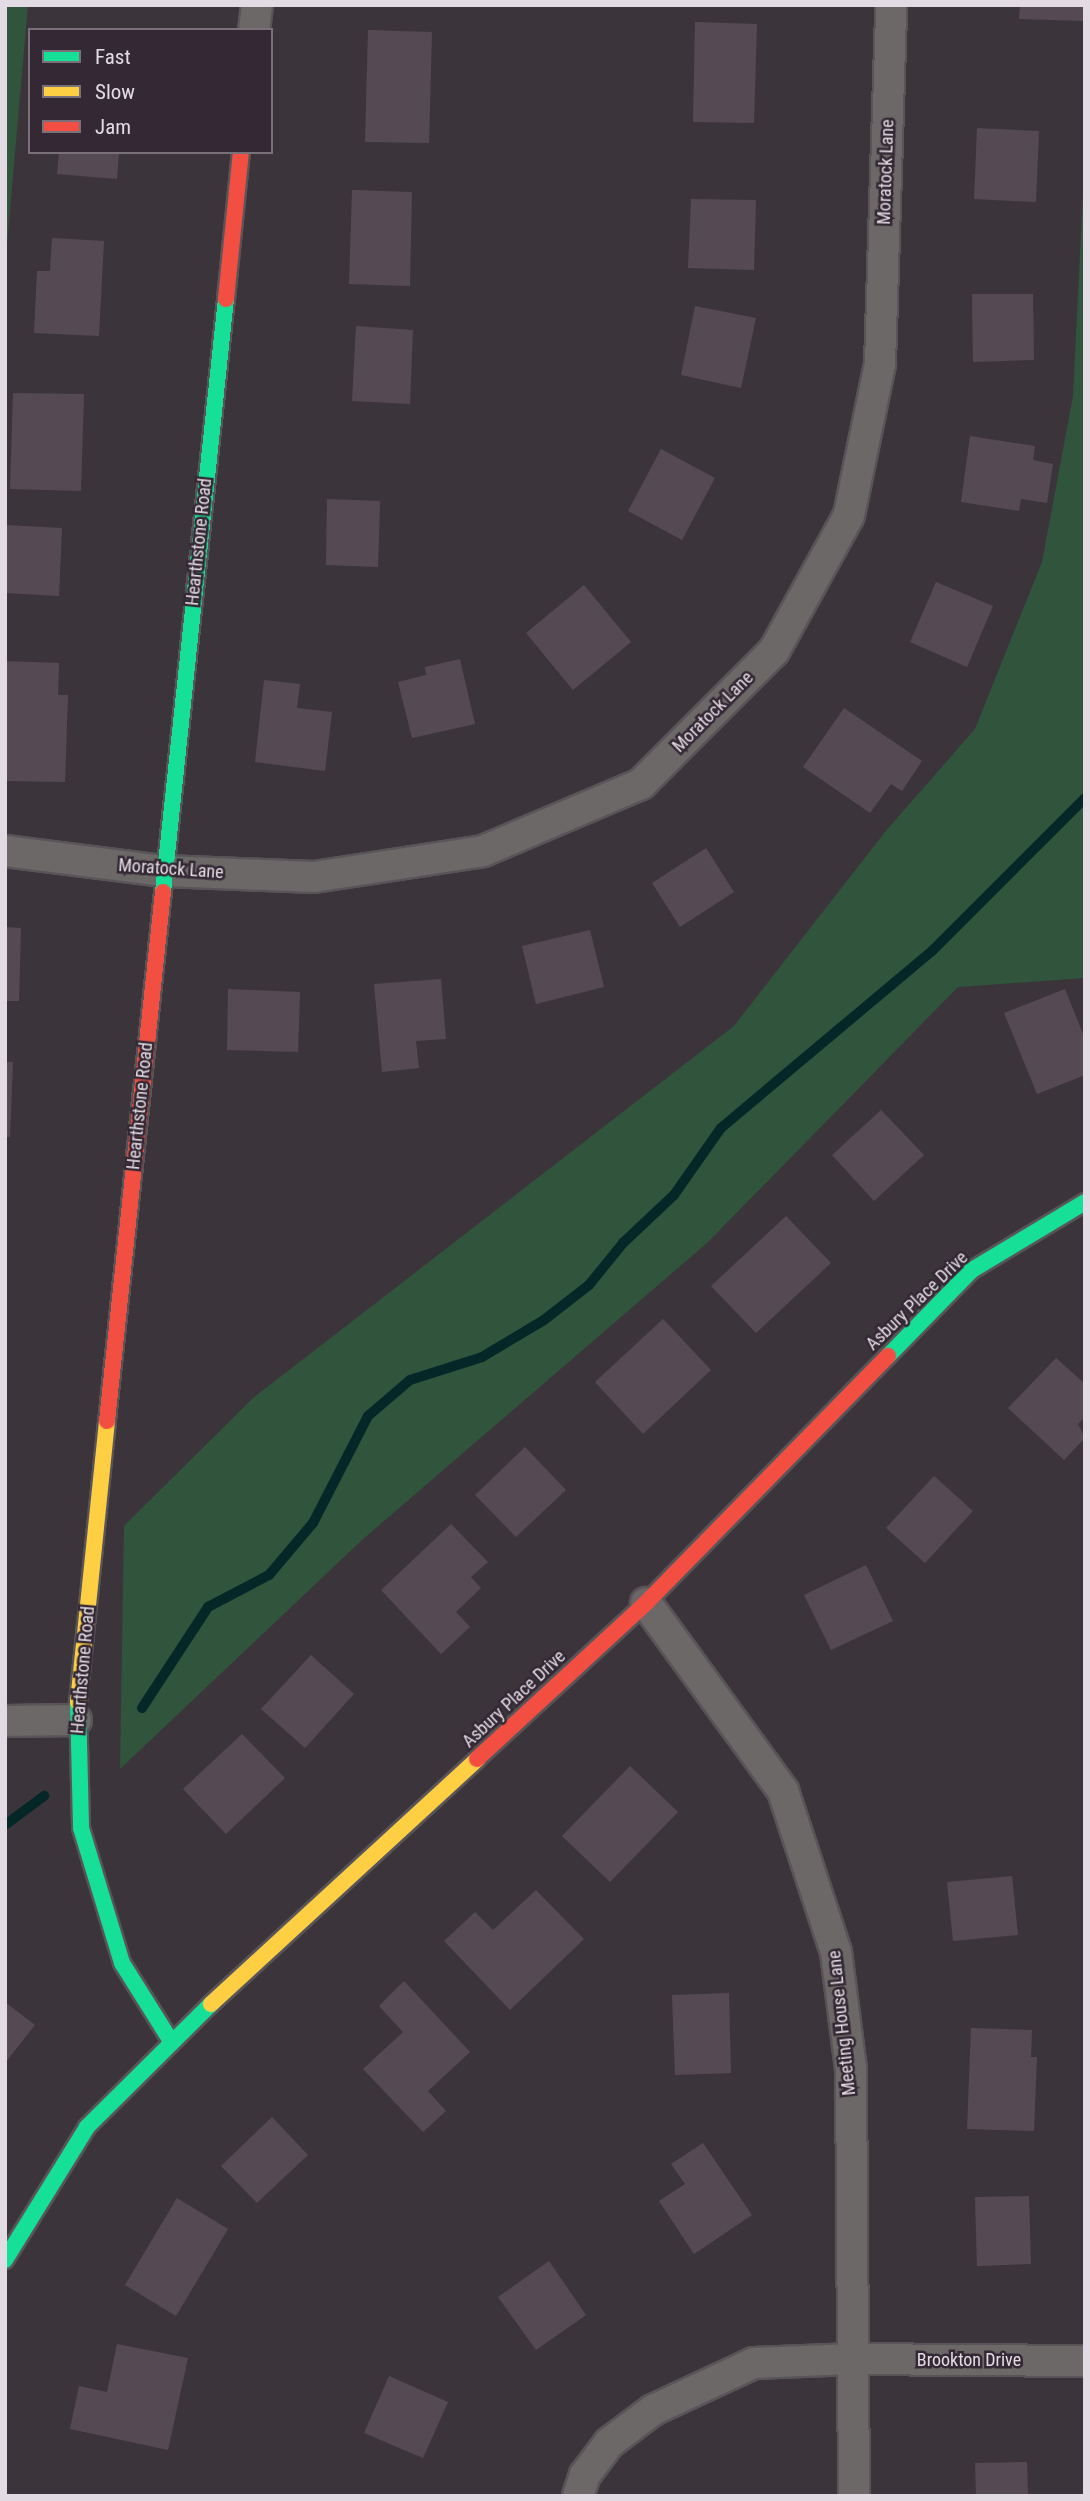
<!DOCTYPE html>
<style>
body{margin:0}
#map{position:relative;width:1090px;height:2501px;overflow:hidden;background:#3b353b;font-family:"Roboto Condensed",sans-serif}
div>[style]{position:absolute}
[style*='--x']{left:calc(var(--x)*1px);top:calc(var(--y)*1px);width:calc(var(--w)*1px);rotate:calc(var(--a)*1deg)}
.green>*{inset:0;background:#31543d}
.stream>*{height:10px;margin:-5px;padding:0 5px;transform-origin:5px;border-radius:5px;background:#062728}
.building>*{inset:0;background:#554a53}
.roads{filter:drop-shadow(2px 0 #585458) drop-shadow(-2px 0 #585458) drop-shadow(0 2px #585458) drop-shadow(0 -2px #585458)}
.street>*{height:30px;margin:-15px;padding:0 15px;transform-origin:15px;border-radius:15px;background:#6b6867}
.fast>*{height:16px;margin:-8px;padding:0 8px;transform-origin:8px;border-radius:8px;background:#16e098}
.slow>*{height:16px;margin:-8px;padding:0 8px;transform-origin:8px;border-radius:8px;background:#ffcf43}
.jam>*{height:16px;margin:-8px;padding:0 8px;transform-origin:8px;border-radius:8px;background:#f24e42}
span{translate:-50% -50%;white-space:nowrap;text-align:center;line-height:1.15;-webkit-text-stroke:5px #332833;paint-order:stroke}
.street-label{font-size:18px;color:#e3dbe3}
.frame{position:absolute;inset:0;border:7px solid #e3dbe3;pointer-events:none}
.legend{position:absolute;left:28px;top:28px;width:245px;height:126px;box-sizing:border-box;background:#332833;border:2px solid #797079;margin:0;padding:9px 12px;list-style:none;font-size:21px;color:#e3dbe3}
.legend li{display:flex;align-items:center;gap:14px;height:35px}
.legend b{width:35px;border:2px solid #797079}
</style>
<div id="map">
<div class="green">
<i style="clip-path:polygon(5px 5px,28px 5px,5px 267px)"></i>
<i style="clip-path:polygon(1085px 151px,1085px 978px,958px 987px,707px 1243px,362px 1540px,120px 1769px,124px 1526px,253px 1398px,734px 1026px,885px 832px,975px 729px,1042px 562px,1073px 396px)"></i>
</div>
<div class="stream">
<i style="--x:142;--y:1708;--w:121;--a:-56.8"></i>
<i style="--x:208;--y:1607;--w:69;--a:-27.7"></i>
<i style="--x:269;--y:1575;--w:68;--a:-49.8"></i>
<i style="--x:313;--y:1523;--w:120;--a:-62.8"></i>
<i style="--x:368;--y:1416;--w:55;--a:-40.6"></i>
<i style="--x:410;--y:1380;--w:76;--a:-17.7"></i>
<i style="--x:482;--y:1357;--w:72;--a:-30.8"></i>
<i style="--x:544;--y:1320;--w:57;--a:-37.9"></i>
<i style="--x:589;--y:1285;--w:54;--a:-51"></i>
<i style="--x:623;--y:1243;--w:70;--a:-43.3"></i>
<i style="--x:674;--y:1195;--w:82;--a:-55"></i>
<i style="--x:721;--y:1128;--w:275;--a:-40"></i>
<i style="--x:932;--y:951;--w:216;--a:-45"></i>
<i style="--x:5;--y:1825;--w:49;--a:-36.6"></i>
</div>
<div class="building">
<i style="clip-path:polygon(1020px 5px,1084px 5px,1084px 21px,1019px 19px)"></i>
<i style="clip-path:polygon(695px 22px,757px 24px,754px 123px,693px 122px)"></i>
<i style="clip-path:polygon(368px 30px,432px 32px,429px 143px,365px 142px)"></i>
<i style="clip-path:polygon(977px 128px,1039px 131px,1036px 202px,974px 199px)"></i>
<i style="clip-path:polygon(59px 152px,119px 152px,117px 179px,57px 174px)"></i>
<i style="clip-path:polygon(352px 190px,412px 192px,410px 286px,349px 284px)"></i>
<i style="clip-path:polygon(691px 199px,756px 200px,754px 270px,688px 268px)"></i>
<i style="clip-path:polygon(52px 238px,104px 241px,99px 336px,34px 333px,37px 271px,50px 271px)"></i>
<i style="clip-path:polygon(972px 294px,1033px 294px,1034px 360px,973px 362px)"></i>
<i style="clip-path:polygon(695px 306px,756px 318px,741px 388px,681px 375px)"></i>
<i style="clip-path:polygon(356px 326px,413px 330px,410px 404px,352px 401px)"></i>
<i style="clip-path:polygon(13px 393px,84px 394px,81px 491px,10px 489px)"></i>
<i style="clip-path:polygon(970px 436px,1035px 446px,1033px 460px,1053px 464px,1047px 503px,1021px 499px,1019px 511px,961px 502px)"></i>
<i style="clip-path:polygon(661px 449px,715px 478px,682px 540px,628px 511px)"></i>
<i style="clip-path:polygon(327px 499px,380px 501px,378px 567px,326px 565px)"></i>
<i style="clip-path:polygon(5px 525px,62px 528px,59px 596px,5px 593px)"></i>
<i style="clip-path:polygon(936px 582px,993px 606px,967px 667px,910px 642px)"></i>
<i style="clip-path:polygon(584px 585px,631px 642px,573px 690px,526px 633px)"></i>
<i style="clip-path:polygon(460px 659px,475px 724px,412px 738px,398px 682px,426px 675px,425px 667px)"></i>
<i style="clip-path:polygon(5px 661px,59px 663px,58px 695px,68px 695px,65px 782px,5px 781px)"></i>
<i style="clip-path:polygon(264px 680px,300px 684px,297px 708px,332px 712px,325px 771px,255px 762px)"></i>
<i style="clip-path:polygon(844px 708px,922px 761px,902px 791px,891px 784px,870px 813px,803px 767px)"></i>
<i style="clip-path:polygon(706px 848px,734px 892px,680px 927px,652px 883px)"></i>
<i style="clip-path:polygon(5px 927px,21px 928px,19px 1001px,5px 1001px)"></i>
<i style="clip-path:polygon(590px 930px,604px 987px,536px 1004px,522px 946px)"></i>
<i style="clip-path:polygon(441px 979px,446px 1039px,416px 1041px,419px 1068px,382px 1072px,374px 984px)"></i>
<i style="clip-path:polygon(228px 989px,300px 992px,298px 1052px,227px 1050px)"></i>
<i style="clip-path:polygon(1065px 989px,1085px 1039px,1085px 1075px,1037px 1094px,1004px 1013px)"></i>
<i style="clip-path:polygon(5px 1062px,13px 1062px,10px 1137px,5px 1137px)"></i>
<i style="clip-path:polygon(881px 1110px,924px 1155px,874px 1201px,832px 1155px)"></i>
<i style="clip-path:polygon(786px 1216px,831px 1263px,756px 1333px,711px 1286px)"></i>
<i style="clip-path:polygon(663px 1319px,711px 1370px,643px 1434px,595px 1382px)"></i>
<i style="clip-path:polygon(1056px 1358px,1085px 1384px,1085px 1417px,1078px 1424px,1085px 1438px,1064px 1460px,1008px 1408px)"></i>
<i style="clip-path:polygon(525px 1447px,566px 1490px,516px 1537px,475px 1495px)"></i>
<i style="clip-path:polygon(934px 1476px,973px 1511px,925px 1563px,886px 1528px)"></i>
<i style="clip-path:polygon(451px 1524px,488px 1562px,471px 1577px,481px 1588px,456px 1612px,470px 1627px,441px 1654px,381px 1590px)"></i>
<i style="clip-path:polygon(866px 1565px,893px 1621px,831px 1650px,804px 1595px)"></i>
<i style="clip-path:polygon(311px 1655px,354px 1694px,305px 1748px,261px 1709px)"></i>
<i style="clip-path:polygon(242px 1734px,285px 1778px,226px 1834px,183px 1789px)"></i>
<i style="clip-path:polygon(630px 1766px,678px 1812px,610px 1882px,562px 1836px)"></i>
<i style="clip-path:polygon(1012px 1876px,1018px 1935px,953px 1941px,947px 1882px)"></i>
<i style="clip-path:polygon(536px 1890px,584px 1939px,510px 2010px,444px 1941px,475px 1912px,493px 1930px)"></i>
<i style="clip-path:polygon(404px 1981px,470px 2052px,428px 2091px,446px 2111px,423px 2132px,363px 2069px,403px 2032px,379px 2006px)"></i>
<i style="clip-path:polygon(729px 1993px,731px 2073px,675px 2075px,672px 1995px)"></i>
<i style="clip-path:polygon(5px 2002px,35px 2025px,5px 2063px)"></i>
<i style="clip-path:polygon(971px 2028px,1032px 2030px,1031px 2057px,1037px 2057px,1034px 2131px,967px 2129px)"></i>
<i style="clip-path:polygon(272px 2117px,308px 2155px,257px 2203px,221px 2166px)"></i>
<i style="clip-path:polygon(703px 2143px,752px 2215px,694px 2254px,659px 2201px,685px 2184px,671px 2164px)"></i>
<i style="clip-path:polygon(1029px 2196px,1031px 2264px,977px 2266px,975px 2197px)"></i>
<i style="clip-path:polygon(177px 2198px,228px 2229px,176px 2316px,125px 2285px)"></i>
<i style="clip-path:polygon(549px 2261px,586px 2315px,536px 2350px,498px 2297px)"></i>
<i style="clip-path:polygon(117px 2344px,188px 2358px,168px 2450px,70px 2429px,79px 2386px,107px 2392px)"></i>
<i style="clip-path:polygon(389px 2376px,448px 2402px,423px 2458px,364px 2433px)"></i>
<i style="clip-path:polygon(1027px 2462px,1028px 2496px,976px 2496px,975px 2463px)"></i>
</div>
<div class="roads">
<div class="street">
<i style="--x:254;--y:30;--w:25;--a:-83"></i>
<i style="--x:5;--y:851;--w:160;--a:7.2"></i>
<i style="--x:164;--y:871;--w:150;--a:2.3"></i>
<i style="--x:314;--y:877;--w:171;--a:-8.7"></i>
<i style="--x:483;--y:851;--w:172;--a:-23"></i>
<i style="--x:641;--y:784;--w:188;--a:-45"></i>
<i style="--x:774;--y:651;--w:155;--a:-61.1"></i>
<i style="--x:849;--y:515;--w:154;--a:-78.4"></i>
<i style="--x:880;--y:364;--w:359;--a:-88.2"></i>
<i style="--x:646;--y:1603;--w:233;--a:53.9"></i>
<i style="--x:783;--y:1791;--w:169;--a:71.8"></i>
<i style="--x:836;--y:1952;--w:118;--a:82.7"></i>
<i style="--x:851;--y:2069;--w:427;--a:89.6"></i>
<i style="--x:5;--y:1721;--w:71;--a:-0.8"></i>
<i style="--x:578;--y:2496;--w:22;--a:-72"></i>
<i style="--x:585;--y:2475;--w:40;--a:-53"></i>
<i style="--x:609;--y:2443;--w:55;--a:-36.9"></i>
<i style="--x:653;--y:2410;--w:111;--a:-25"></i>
<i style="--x:754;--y:2363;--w:99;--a:-2.3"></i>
<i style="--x:853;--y:2359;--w:232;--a:0.5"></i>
</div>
<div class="fast">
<i style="--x:163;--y:892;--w:596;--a:-83.94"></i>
<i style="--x:888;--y:1356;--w:120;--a:-45.7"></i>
<i style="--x:972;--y:1270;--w:132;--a:-31"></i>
<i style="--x:78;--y:1702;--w:126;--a:88.6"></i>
<i style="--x:81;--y:1828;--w:141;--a:73.1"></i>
<i style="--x:122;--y:1963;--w:92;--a:57.9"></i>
<i style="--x:5;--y:2260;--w:156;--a:-58.3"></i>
<i style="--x:87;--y:2127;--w:175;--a:-44.8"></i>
</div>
<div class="slow">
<i style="--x:78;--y:1702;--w:282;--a:-84.1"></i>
<i style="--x:211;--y:2004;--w:362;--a:-42.6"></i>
</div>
<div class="jam">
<i style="--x:226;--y:299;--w:148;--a:-84.2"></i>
<i style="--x:107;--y:1421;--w:532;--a:-83.96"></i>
<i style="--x:477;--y:1759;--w:230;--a:-42.7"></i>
<i style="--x:646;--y:1603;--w:346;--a:-45.6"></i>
</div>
</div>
<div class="street-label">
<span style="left:886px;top:172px;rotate:-88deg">Moratock Lane</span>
<span style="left:199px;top:542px;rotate:-84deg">Hearthstone Road</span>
<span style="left:713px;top:712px;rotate:-45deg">Moratock Lane</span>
<span style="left:171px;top:869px;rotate:4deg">Moratock Lane</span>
<span style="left:140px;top:1106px;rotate:-84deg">Hearthstone Road</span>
<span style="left:917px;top:1301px;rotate:-44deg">Asbury Place Drive</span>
<span style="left:83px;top:1670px;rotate:-85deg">Hearthstone Road</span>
<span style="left:514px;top:1699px;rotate:-43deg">Asbury Place Drive</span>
<span style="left:842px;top:2023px;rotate:-96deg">Meeting House Lane</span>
<span style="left:969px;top:2360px">Brookton Drive</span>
</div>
<div class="frame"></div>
<ul class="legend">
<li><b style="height:9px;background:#16e098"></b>Fast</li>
<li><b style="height:9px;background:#ffcf43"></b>Slow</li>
<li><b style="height:9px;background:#f24e42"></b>Jam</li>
</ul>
</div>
